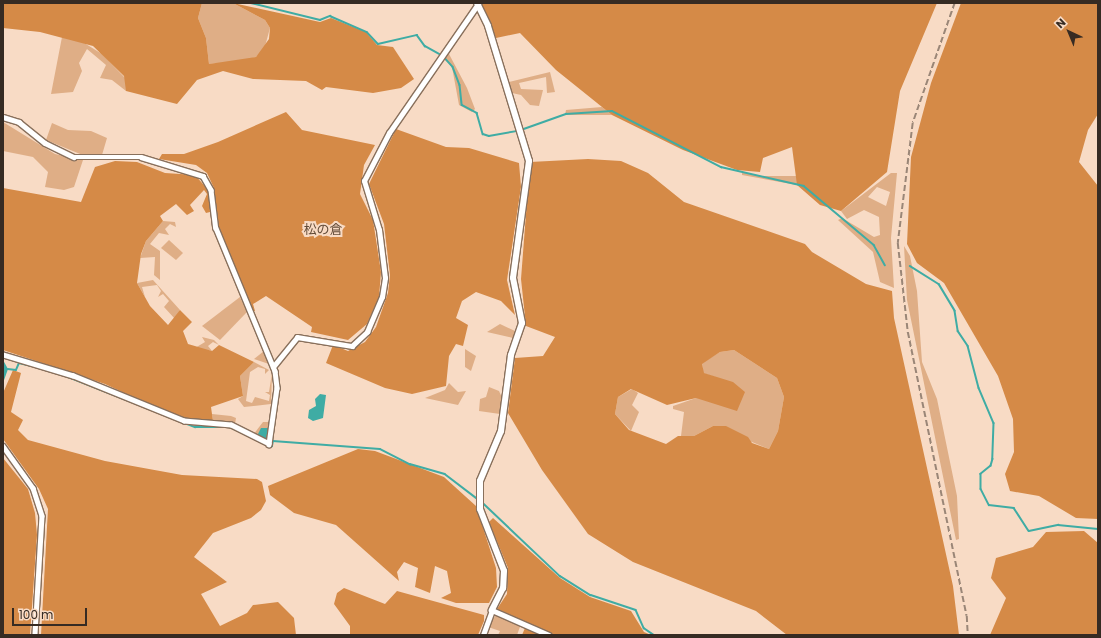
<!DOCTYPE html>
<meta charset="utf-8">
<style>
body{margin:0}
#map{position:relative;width:1101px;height:638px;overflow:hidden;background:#f8dbc5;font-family:Poppins,"Noto Sans JP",sans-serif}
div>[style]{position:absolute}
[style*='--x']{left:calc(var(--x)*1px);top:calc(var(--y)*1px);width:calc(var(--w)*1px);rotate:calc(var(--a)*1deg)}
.green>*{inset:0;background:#dfae86}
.forest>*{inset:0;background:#d58a47}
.water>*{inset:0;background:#3faca4}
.stream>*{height:1.5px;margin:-0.75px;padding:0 0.75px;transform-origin:0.75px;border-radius:0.75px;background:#3faca4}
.roads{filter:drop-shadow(1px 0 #89705c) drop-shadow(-1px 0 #89705c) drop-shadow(0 1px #89705c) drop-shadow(0 -1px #89705c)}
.street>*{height:4.5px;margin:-2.25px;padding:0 2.25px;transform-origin:2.25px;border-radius:2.25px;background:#fff}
.secondary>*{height:6px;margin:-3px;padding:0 3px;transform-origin:3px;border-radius:3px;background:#fff}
.rail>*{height:1.5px;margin-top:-0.75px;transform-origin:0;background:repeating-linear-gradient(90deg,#9a8677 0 6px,transparent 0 9px)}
span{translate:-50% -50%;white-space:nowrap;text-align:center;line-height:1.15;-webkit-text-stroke:4px #f8dbc5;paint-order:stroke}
.neighbourhood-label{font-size:13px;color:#624b38}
.frame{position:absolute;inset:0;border:4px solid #362b23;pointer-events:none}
.north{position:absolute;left:1049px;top:12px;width:40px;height:40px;-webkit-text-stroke:3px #f8dbc5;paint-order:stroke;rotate:316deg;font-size:11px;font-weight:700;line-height:16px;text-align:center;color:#362b23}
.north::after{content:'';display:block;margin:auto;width:14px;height:18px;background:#362b23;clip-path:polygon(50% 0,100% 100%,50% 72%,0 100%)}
.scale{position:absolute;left:12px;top:608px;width:75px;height:18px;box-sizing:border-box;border:2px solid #362b23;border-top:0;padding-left:5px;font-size:12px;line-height:14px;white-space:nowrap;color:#362b23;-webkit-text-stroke:3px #f8dbc5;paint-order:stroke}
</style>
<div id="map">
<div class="green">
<i style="clip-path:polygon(202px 3px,233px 3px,265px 20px,270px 28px,264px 50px,256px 57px,243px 61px,209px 64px,206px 38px,198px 18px)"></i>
<i style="clip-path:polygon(62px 37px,81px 41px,102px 54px,127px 80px,126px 91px,112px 80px,100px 78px,106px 65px,87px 49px,79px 63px,82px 71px,73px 92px,51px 94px)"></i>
<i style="clip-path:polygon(455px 39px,449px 54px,467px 88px,475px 109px,472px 112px,459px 105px,452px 67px,444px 59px)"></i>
<i style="clip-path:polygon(550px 72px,555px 92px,547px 93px,546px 77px,519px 83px,521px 89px,543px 90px,539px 106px,530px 105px,521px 95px,512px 93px,509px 82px)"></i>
<i style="clip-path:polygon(602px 107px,612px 115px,565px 115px,566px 110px)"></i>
<i style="clip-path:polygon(3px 122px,55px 154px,83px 160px,74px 187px,64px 190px,45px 187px,48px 172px,33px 157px,3px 151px)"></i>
<i style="clip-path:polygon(52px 123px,68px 130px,91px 131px,107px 138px,102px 155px,85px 156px,46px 140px)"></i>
<i style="clip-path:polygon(742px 172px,760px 176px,798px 176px,797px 185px,742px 175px)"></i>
<i style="clip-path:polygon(evenodd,891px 173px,897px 173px,891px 238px,894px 288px,880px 282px,873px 252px,838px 220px,842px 218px,874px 237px,880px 235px,879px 217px,864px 210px,847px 219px,841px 211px,891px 173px,877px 187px,890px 192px,886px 206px,868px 197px,877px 187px)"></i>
<i style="clip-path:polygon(163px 221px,175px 222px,176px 227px,170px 224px,165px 229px,169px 235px,159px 233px,150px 244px,160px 251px,160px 280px,154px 275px,155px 257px,140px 258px,146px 241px)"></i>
<i style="clip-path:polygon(169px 240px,183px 253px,176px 260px,161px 248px)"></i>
<i style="clip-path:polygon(904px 246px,910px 256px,917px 291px,922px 362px,937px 399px,957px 496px,959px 539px,956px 540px,907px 300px)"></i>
<i style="clip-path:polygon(153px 280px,180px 310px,175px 319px,164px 307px,169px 301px,163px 294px,158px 297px,161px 291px,157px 285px,142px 287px,145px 297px,137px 283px)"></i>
<i style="clip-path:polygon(240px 297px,247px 312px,220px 340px,202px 326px)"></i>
<i style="clip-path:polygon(500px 324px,515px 331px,513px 338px,487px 332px)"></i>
<i style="clip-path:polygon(202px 337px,214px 340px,219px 345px,213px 342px,208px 346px,212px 351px,195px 348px,205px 342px)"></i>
<i style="clip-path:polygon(465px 349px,476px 356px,471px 371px,465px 367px)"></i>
<i style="clip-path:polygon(734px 350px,777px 378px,784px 397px,778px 431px,769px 449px,713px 426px,694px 436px,681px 436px,684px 412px,673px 409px,673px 406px,696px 398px,715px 377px,703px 373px,702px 363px,720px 352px)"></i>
<i style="clip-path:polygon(264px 351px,270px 363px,269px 364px,254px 359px)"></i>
<i style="clip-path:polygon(254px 362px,269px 370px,265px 374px,265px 369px,258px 367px,250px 372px,246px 401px,252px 403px,255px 397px,269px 401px,270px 395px,265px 392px,269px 392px,272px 373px,271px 404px,244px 407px,238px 399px,243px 396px,240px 376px)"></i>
<i style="clip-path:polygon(449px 383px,458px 392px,466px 391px,458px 405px,425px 398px,445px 390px)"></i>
<i style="clip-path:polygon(489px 387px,499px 391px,503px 400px,500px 414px,479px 411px,480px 399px,486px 397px)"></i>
<i style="clip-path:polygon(632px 389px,638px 393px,632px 405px,639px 412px,631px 431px,615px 414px,618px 397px)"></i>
<i style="clip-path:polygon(212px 414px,231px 416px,236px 418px,235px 424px,213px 421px)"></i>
<i style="clip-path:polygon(263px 422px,270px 422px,266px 442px,253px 435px)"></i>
<i style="clip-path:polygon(497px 613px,521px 624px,517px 635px,498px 635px,500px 631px,488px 627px)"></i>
</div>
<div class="forest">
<i style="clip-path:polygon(3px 3px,202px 3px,198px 18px,206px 38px,209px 64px,256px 57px,269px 39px,270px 28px,265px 20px,233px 3px,320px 22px,331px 18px,366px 32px,377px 45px,393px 47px,414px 79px,401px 88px,373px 93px,326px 87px,322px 90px,306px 81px,253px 79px,223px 71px,197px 80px,177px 104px,126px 91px,124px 76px,93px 46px,40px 32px,3px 28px)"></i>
<i style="clip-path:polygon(481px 3px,937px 3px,900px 91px,887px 172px,841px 211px,820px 205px,797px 185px,792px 147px,763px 158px,760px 172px,737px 170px,683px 150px,612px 115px,556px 70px,520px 33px,496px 38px)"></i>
<i style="clip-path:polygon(961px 3px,1098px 3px,1098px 114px,1088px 130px,1079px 162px,1098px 186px,1098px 519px,1076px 518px,1039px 496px,1010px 491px,1005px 474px,1014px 452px,1013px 419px,998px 376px,944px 283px,917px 263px,907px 244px,911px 157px,931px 83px)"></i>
<i style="clip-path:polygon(286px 112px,302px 130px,375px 145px,364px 165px,360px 194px,373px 220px,381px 272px,379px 297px,367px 324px,348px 340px,311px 332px,312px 327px,266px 296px,253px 304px,255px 311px,251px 311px,219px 227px,214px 188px,207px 173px,196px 165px,159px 159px,162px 154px,184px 154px,218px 142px)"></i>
<i style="clip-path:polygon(396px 129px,446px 147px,469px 148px,519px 163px,521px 187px,507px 280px,515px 315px,501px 301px,476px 292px,462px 301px,456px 318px,468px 325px,463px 346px,456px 344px,449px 356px,446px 386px,412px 394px,385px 388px,326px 363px,333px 345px,348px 351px,365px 342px,376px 327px,388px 293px,390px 275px,384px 224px,369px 184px)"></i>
<i style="clip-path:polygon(evenodd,588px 159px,621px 161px,648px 173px,684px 202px,805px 244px,812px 252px,866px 284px,892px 291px,894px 318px,953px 586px,959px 635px,787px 635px,756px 611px,633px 562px,588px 534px,542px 470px,508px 413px,515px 358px,543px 356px,555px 337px,526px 326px,521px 279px,530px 162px,588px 159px,734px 350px,777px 378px,784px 397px,778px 431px,769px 449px,752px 443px,748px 437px,726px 426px,713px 426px,694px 436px,678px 436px,666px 444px,629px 430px,615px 414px,618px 397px,631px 389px,667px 405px,696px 398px,737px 411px,745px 392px,733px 382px,704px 373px,702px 364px,720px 352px,734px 350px)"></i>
<i style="clip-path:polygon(115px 161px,137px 162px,165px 173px,195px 175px,209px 191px,210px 212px,206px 213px,202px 206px,207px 194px,204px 190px,190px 205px,194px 211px,187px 215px,176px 204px,160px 216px,163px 221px,146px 241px,141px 254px,137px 283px,150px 306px,168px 325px,180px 310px,192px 322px,183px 331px,188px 344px,212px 351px,219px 345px,254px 362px,240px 376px,243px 396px,211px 407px,213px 421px,201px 423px,176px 417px,105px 384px,3px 350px,3px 188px,81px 202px,95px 167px)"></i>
<i style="clip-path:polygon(13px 370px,21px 373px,11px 412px,23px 420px,18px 430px,28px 440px,105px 461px,182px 475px,257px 479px,262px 482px,266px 501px,261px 510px,251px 518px,213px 533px,194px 557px,227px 582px,201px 594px,220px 626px,247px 613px,253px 605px,278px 602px,294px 618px,296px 635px,41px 635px,48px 509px,39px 489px,3px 439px,3px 393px)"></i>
<i style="clip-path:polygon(358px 449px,375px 451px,444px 477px,476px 506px,496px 568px,497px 587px,489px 603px,456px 603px,441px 598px,451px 593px,447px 571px,435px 566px,430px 593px,415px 587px,418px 568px,404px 562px,397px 572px,399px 581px,336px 525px,294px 513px,270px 495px,268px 486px)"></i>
<i style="clip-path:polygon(3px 458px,28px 489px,35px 513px,37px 535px,30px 635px,3px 635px)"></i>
<i style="clip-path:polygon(493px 518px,560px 578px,590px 597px,631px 611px,644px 632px,651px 635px,555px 635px,497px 609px,507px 594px,508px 568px,489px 522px)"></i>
<i style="clip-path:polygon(1084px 531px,1098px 543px,1098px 635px,990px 635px,1006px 598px,991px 578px,996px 558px,1033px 547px,1046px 532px)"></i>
<i style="clip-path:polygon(344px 588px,385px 604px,397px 591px,484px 615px,484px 621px,478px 635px,350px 635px,350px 626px,334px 604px,337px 593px)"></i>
<i style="clip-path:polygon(525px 628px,540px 634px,542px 635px,522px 635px)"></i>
</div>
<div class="water">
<i style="clip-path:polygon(3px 360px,8px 369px,3px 383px)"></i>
<i style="clip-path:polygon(320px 394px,326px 395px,323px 418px,313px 421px,308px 418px,309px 410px,316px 406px,315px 399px)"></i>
<i style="clip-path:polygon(261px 428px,268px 428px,266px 439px,257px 436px)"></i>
</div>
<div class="stream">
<i style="--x:251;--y:3;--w:71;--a:13.8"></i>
<i style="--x:320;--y:20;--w:11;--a:-22"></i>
<i style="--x:330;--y:16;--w:40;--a:23.4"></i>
<i style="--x:367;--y:32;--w:16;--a:47"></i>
<i style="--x:378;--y:44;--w:40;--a:-13"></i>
<i style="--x:417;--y:35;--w:14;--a:54"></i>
<i style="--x:425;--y:46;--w:18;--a:29"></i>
<i style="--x:444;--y:57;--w:13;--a:48"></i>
<i style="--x:453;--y:67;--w:19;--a:69"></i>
<i style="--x:460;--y:85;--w:20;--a:84"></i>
<i style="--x:462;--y:105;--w:17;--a:28"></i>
<i style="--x:477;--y:113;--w:22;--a:74"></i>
<i style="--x:483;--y:134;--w:6;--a:18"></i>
<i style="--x:489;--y:136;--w:29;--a:-10"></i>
<i style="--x:521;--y:130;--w:48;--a:-19.6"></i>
<i style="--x:566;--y:114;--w:46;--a:-3.7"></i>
<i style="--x:612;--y:111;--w:123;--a:27.2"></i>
<i style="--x:721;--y:167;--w:85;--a:12.9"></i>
<i style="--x:804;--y:186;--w:92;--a:40.1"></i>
<i style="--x:874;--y:245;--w:23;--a:61"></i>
<i style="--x:910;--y:266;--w:34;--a:32"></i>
<i style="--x:939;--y:284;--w:31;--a:59"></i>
<i style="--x:955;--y:311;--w:20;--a:81"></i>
<i style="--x:958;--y:331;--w:18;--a:56"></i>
<i style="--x:968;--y:346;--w:43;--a:75.3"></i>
<i style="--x:979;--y:388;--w:38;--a:67"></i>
<i style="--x:994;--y:423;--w:36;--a:92"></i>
<i style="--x:993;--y:459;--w:7;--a:106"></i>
<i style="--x:991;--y:466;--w:13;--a:141"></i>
<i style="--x:981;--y:474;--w:15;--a:90"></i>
<i style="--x:981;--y:489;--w:18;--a:63"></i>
<i style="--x:989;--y:505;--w:25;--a:7"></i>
<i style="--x:1014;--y:508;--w:27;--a:57"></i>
<i style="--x:1029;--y:531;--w:30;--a:-12"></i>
<i style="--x:1058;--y:525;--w:40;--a:5.7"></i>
<i style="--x:8;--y:369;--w:8;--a:7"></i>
<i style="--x:16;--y:370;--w:8;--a:-67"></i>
<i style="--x:19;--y:363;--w:13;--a:13"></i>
<i style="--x:66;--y:376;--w:139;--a:21.6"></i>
<i style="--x:195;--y:427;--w:29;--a:0"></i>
<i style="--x:232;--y:428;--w:44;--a:24.2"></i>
<i style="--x:272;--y:446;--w:5;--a:-79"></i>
<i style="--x:273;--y:441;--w:107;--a:4.3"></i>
<i style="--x:380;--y:449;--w:34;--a:27"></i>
<i style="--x:410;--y:464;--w:36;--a:16"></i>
<i style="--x:445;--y:474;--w:43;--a:37.4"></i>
<i style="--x:482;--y:502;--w:108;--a:43.5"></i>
<i style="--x:560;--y:576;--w:36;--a:32"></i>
<i style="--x:591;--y:595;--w:47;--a:18.4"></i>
<i style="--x:636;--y:610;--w:20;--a:66"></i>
<i style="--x:644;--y:628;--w:12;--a:35"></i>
</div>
<div class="roads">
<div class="street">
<i style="--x:3;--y:117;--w:17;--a:17"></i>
<i style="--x:19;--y:122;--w:33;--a:39"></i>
<i style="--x:45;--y:143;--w:32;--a:26"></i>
<i style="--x:74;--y:157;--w:67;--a:0"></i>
<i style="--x:141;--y:157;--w:65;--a:17"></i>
<i style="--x:203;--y:176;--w:16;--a:60"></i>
<i style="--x:211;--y:190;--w:38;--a:83"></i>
<i style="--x:216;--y:228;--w:155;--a:67.6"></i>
<i style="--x:275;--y:371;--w:17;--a:83"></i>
<i style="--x:277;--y:388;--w:57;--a:98.1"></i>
<i style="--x:269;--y:444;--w:42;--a:-153.4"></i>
<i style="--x:231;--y:425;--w:47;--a:-175.1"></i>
<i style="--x:184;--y:421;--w:120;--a:-157.9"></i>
<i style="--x:73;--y:376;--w:73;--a:-163.3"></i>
<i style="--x:273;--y:367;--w:38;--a:-51"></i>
<i style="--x:297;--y:337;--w:56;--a:9.3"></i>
<i style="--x:352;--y:346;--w:21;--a:-43"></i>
<i style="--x:367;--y:332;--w:38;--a:-67"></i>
<i style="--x:382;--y:297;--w:19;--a:-81"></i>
<i style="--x:385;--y:278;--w:48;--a:-97.1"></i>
<i style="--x:379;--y:230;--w:51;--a:-107"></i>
<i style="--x:364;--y:181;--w:54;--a:-62.5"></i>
<i style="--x:389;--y:133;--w:157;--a:-55.4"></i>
<i style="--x:3;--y:446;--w:52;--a:54.5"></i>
<i style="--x:33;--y:488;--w:29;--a:72"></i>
<i style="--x:42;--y:516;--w:119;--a:93.4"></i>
<i style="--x:483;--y:635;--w:27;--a:-70"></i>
<i style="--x:492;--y:610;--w:62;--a:23.7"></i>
</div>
<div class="secondary">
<i style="--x:477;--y:3;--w:25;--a:64"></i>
<i style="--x:488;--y:26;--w:141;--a:73.1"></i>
<i style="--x:529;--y:161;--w:118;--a:97.8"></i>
<i style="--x:513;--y:278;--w:46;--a:78.7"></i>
<i style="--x:522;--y:323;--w:34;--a:109"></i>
<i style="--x:511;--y:355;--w:77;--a:97.5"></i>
<i style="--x:501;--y:431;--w:54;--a:112.8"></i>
<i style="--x:480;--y:481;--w:28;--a:90"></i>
<i style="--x:480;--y:509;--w:66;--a:68.8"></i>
<i style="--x:504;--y:571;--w:17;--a:93"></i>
<i style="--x:503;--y:588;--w:25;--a:117"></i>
</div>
</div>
<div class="rail">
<i style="--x:955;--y:3;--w:127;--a:109.3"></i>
<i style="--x:913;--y:123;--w:121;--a:97.1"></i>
<i style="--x:898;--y:243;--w:90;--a:83.6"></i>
<i style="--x:908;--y:332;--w:290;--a:78.3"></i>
<i style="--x:967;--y:616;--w:19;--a:87"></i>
</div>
<div class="neighbourhood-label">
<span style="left:323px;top:230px">松の倉</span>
</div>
<div class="frame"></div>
<div class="north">N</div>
<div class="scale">100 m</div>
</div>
